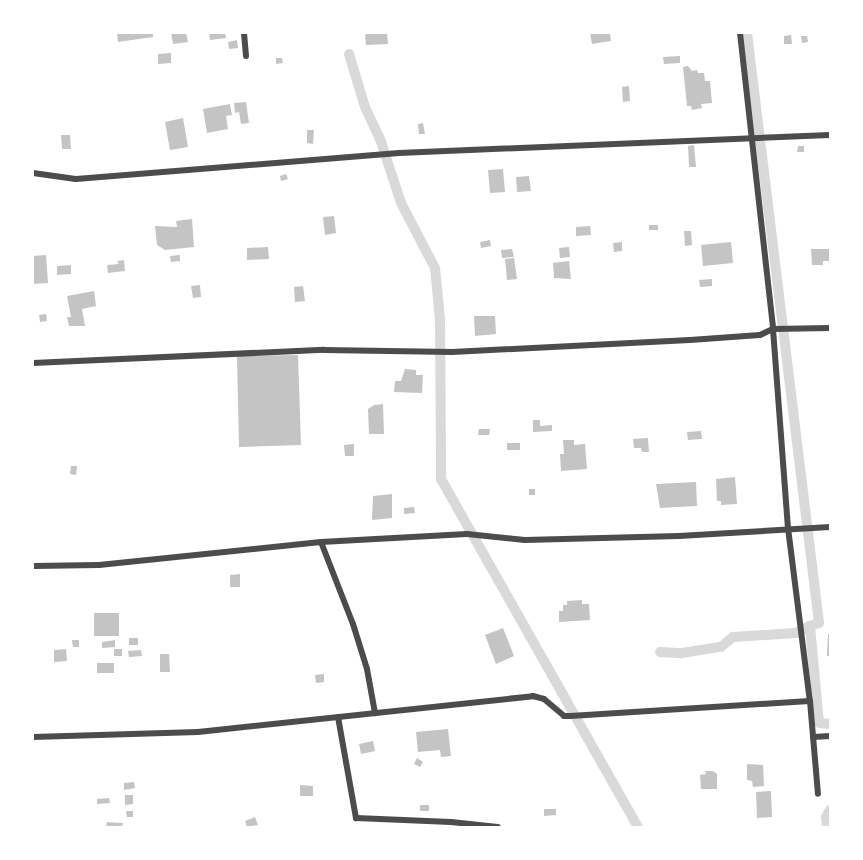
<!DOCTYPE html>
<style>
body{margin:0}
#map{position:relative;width:863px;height:860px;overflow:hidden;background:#fff;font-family:Literata,serif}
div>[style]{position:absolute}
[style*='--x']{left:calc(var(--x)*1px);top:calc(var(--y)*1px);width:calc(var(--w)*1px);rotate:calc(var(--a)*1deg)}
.canal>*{height:10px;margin:-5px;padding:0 5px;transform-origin:5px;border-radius:5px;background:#d9d9d9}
.building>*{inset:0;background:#c4c4c4}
.minor>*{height:6px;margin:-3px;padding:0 3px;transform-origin:3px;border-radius:3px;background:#4c4c4c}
span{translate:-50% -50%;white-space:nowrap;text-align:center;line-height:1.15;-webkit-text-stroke:5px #fff;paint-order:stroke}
.frame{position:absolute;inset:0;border:34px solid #fff;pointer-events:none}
</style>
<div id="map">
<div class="canal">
<i style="--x:747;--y:33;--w:594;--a:83.04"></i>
<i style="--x:819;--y:623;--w:9;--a:162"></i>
<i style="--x:810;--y:626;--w:97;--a:84.7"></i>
<i style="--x:819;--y:723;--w:11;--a:5"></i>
<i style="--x:349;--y:54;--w:55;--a:73.2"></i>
<i style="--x:365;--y:107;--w:38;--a:65"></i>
<i style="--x:381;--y:142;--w:64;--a:71.8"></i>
<i style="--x:401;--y:203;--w:73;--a:62.4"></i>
<i style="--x:435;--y:268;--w:52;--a:84.5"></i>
<i style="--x:440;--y:320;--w:159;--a:89.6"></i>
<i style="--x:441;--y:479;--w:400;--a:60.5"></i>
<i style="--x:660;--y:652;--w:22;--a:3"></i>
<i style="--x:682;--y:653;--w:39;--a:-9"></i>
<i style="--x:721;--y:647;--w:16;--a:-40"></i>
<i style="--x:733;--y:637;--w:63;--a:-3.6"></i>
<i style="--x:796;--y:633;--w:15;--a:-28"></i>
<i style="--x:827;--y:827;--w:10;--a:-96"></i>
<i style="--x:826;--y:817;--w:8;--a:-60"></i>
</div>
<div class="building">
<i style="clip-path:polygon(117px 33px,153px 33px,153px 37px,118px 42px)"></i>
<i style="clip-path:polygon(171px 33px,186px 33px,188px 42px,173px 44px)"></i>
<i style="clip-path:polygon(209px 33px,225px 33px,226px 38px,210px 40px)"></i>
<i style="clip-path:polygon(368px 33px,387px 33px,388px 44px,366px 45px,365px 35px)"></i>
<i style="clip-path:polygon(590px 33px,610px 33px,611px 41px,592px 44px)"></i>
<i style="clip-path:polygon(791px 35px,792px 44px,784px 44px,784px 36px)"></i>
<i style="clip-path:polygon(801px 36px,807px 36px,808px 42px,802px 43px)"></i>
<i style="clip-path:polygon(237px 40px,238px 48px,229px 49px,228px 42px)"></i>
<i style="clip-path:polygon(171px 53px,171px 63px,158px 64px,158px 54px)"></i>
<i style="clip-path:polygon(680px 56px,680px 63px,664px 64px,663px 57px)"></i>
<i style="clip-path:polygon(276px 58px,282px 58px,283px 63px,276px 64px)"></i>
<i style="clip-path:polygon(688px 66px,692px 71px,697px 70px,698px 73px,704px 73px,705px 81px,710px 81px,712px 103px,701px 104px,702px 108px,692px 110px,691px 106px,687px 106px,683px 67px)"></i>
<i style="clip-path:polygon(629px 86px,630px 101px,623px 102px,622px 87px)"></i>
<i style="clip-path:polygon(246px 102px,249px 123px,241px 124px,239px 112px,235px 113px,234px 103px)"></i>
<i style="clip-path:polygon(230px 104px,232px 115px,226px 116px,228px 129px,207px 133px,203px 109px)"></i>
<i style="clip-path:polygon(183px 118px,188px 147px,170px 150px,165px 122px)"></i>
<i style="clip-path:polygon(423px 123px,425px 134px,419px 134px,418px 124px)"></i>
<i style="clip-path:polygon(307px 130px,314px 130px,313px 144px,307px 143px)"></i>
<i style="clip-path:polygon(61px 135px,70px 135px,71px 149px,62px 149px)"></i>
<i style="clip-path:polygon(694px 145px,696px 167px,689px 167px,688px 146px)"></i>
<i style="clip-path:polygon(798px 146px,804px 146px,804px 152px,797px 152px)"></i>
<i style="clip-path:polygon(503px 169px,505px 192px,490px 193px,488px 170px)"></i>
<i style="clip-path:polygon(286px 174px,288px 179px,281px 181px,280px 176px)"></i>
<i style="clip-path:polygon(529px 176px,531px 191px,517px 192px,516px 177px)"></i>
<i style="clip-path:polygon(334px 216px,336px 233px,325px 235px,323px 217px)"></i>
<i style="clip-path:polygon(192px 219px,194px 247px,165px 250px,157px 245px,155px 226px,177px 227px,176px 221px)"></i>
<i style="clip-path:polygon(649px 225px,658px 225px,658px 230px,649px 230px)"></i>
<i style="clip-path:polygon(590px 226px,591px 235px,576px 236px,576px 227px)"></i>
<i style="clip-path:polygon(684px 231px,691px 231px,692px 245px,685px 246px)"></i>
<i style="clip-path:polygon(490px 240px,491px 246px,481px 248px,480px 242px)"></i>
<i style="clip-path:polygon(622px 242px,622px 251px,614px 252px,613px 243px)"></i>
<i style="clip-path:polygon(731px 242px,733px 263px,703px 266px,701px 245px)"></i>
<i style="clip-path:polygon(268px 247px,269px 259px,247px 260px,247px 248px)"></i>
<i style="clip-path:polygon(569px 247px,570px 257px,560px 258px,559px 248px)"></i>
<i style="clip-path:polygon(512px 249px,514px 257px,502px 258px,501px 250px)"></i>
<i style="clip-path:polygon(811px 249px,829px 249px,829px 261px,823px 261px,823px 265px,812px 265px)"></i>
<i style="clip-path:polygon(46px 255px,48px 283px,33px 284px,33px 256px)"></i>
<i style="clip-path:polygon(180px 255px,180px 261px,171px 262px,170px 256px)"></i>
<i style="clip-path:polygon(514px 258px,517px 279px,507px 280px,505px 259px)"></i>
<i style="clip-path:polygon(124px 260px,125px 271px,108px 273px,107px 265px,119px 264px,117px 261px)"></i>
<i style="clip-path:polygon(569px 261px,571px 279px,554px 278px,553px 263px)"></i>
<i style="clip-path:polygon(71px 265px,71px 274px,57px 275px,57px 266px)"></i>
<i style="clip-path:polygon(712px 279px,712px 286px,700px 287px,699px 280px)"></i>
<i style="clip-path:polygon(200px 285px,201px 297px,193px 298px,191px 286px)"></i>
<i style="clip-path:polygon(303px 286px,305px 301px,295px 302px,294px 287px)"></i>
<i style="clip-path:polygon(94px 291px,96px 306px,82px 309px,85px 326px,69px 326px,67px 317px,71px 317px,67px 296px)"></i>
<i style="clip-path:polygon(46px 314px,47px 321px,40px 322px,39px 315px)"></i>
<i style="clip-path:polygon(474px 316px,495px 316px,496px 334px,475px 336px)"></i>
<i style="clip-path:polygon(298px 355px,301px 445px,239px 447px,237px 356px)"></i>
<i style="clip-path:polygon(405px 369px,416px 370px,416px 375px,423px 375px,422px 393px,394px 392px,395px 381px,401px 381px)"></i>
<i style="clip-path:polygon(383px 404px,384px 434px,369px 434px,368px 409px,374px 405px)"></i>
<i style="clip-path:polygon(533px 420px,540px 420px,540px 426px,552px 425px,552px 431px,533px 432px)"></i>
<i style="clip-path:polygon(479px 429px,490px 429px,489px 435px,478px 435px)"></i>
<i style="clip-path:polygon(701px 431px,702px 439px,688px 440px,687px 432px)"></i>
<i style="clip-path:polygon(648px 438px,649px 452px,642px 452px,641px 448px,634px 448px,633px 439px)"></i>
<i style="clip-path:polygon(563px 440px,574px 440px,574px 445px,585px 444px,587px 469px,561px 471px,560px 454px,564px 454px)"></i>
<i style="clip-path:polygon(507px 443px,520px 443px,520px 450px,507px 450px)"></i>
<i style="clip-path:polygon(354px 444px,354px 456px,345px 456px,344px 445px)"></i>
<i style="clip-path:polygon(71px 466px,77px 466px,76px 475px,70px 474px)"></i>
<i style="clip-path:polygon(735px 477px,737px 504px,721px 505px,721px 501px,717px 501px,716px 479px)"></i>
<i style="clip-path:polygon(696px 482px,697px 506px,660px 508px,656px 484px)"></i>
<i style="clip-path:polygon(529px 489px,535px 489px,535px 495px,529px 495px)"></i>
<i style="clip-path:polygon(392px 494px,392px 518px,372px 520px,373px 496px)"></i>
<i style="clip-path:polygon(414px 507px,415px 513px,404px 514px,404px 508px)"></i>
<i style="clip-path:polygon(240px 574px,240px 587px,230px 587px,230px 575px)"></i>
<i style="clip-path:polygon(582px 600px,582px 604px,589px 604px,590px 620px,559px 622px,559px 611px,563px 611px,563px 605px,567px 605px,567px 601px)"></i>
<i style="clip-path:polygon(94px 613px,119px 613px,119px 636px,94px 636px)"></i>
<i style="clip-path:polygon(503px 628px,514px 656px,496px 664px,485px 635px)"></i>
<i style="clip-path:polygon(828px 634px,830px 634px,830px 656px,827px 656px)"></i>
<i style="clip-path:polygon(129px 638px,138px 638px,138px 645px,129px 645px)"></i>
<i style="clip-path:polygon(72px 640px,79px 640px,79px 647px,73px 647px)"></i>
<i style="clip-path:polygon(115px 640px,115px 647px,102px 648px,102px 642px)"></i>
<i style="clip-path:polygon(66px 649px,67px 661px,54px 662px,54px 650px)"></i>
<i style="clip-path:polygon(114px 649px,122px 649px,122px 656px,114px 656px)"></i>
<i style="clip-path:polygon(141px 650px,142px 656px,129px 657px,128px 651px)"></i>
<i style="clip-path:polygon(160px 654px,169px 654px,170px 672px,160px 672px)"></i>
<i style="clip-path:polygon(97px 663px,114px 663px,114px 673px,97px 673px)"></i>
<i style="clip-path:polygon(324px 674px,324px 682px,316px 683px,315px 675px)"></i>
<i style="clip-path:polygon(448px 729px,451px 756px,441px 757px,440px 750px,418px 752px,416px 732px)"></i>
<i style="clip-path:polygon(373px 741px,375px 751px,361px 754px,359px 744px)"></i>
<i style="clip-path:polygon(417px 758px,423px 762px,420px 767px,414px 764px)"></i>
<i style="clip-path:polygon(747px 764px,763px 765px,764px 786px,753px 787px,752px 781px,747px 780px)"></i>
<i style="clip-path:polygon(705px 771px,713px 771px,717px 774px,717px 789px,701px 789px,700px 775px,706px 774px)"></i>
<i style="clip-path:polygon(134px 782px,135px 788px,124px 790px,124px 783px)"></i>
<i style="clip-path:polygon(300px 785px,313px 786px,313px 796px,300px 796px)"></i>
<i style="clip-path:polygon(771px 791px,772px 817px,757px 818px,756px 792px)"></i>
<i style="clip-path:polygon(125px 795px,133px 795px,133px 804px,125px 805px)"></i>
<i style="clip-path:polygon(109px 798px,110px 803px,97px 804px,97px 799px)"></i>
<i style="clip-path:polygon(420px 805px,429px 805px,429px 811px,420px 811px)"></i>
<i style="clip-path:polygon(544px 809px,556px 809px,556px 815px,544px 816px)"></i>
<i style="clip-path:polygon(126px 811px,133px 811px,133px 817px,127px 817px)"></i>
<i style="clip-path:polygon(255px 817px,258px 825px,247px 827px,245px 821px)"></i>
<i style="clip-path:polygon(107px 822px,123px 823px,122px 827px,106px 827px)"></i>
</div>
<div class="minor">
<i style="--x:244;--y:33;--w:23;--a:85"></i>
<i style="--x:740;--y:33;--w:298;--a:83.6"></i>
<i style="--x:773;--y:329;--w:200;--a:85.7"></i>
<i style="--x:788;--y:528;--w:174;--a:82.8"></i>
<i style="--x:810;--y:701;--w:93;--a:85.1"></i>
<i style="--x:33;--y:173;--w:43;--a:7.9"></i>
<i style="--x:76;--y:179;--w:324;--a:-4.6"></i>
<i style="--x:399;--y:153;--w:431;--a:-2.4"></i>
<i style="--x:33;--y:363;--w:291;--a:-2.6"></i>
<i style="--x:324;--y:350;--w:128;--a:0.9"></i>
<i style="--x:452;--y:352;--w:238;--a:-2.9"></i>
<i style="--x:690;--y:340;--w:70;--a:-4.1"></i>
<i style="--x:760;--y:335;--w:14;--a:-25"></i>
<i style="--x:773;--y:329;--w:57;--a:-1"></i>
<i style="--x:321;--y:542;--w:88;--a:68.7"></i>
<i style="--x:353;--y:624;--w:47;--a:72.7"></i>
<i style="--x:367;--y:669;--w:45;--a:79.7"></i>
<i style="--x:33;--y:566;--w:66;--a:-0.9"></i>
<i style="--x:99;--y:565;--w:223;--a:-5.9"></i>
<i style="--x:321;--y:542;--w:146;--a:-3.1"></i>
<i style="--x:467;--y:534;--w:58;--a:5.9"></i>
<i style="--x:525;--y:540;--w:154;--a:-1.5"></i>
<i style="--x:679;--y:536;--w:151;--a:-3.4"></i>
<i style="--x:338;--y:717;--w:103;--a:79.9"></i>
<i style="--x:356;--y:818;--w:95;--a:2.4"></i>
<i style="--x:451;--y:822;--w:47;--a:6.1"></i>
<i style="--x:33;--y:737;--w:165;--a:-1.7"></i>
<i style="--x:198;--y:732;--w:337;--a:-6.1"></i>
<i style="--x:533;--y:696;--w:11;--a:15"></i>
<i style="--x:544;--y:699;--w:26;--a:40"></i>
<i style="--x:564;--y:716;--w:6;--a:0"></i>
<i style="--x:570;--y:716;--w:240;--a:-3.6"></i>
<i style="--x:813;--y:737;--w:17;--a:-3"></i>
</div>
<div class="frame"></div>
</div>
